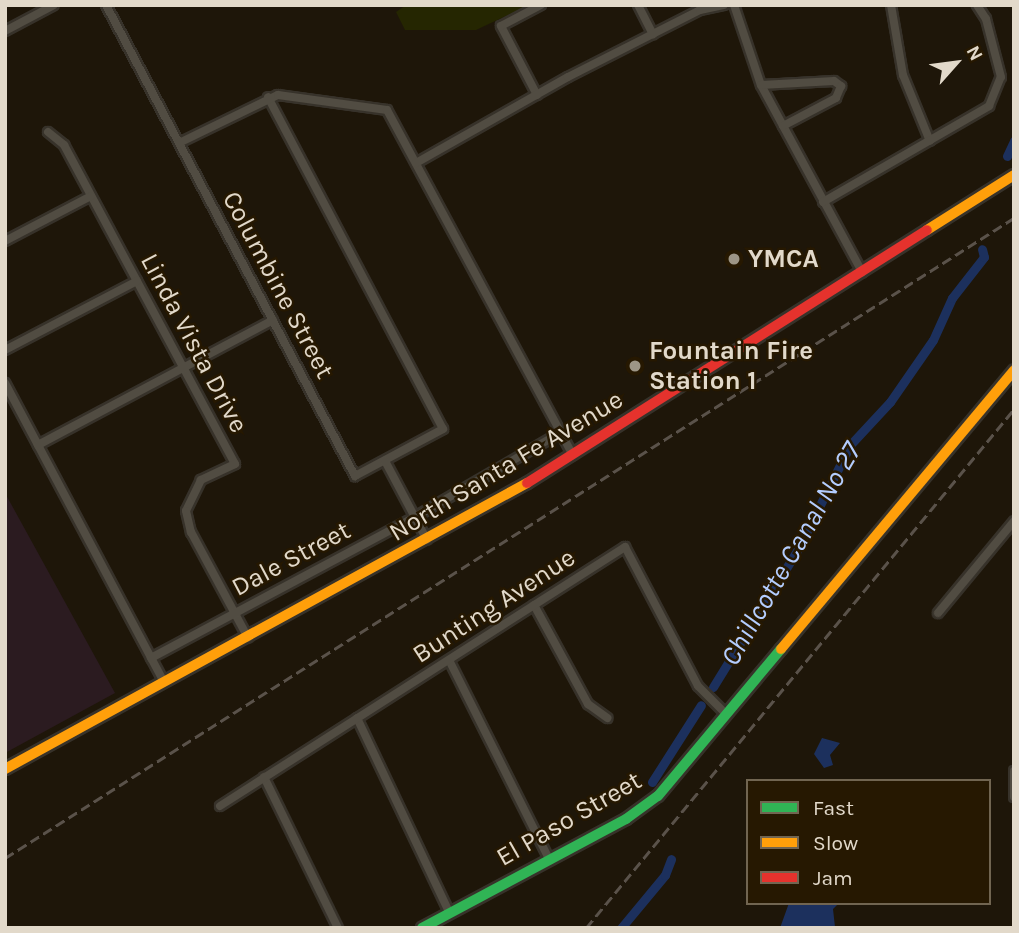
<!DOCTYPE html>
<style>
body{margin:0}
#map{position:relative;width:1019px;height:933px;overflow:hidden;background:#1e1609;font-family:Karla,sans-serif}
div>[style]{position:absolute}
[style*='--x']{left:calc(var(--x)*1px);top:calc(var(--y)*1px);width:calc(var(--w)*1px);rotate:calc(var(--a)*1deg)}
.commercial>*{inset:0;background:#2b1b20}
.green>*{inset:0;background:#252601}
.water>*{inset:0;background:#1c305d}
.canal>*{height:9px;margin:-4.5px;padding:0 4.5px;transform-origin:4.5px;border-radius:4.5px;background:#1c305d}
.roads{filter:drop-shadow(2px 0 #37322a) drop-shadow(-2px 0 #37322a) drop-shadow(0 2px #37322a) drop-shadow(0 -2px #37322a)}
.street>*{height:8px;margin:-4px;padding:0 4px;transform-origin:4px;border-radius:4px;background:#514c42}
.fast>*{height:10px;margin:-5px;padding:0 5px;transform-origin:5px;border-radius:5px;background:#30b455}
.slow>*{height:10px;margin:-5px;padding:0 5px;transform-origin:5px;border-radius:5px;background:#ff9f0a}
.jam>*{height:10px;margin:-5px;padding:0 5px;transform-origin:5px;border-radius:5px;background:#e5322d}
.rail>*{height:2.5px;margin-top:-1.25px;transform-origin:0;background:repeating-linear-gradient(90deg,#5a524a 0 10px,transparent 0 15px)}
.dots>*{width:19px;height:19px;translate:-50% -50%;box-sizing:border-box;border:4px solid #261801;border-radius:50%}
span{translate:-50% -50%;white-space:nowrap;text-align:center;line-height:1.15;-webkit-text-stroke:5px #261801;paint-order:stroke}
.poi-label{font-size:26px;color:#e2d9ca;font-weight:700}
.left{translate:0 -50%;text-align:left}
.street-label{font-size:26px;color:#e2d9ca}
.water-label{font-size:28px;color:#b4cdfe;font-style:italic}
.frame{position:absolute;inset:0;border:7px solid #e2d9ca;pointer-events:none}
.legend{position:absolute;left:746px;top:779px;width:245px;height:126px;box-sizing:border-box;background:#261801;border:2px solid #716551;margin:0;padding:9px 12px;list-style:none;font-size:21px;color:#e2d9ca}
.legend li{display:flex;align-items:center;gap:14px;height:35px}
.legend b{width:35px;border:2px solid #716551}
.north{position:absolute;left:921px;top:28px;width:70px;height:70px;-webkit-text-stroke:5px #261801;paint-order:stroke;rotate:62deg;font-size:19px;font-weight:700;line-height:28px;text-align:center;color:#e2d9ca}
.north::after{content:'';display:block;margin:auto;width:24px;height:32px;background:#e2d9ca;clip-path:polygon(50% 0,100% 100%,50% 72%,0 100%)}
</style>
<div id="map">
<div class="commercial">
<i style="clip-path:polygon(5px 493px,115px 693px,5px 753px)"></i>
</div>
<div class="green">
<i style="clip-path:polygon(406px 5px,529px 5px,476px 30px,405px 30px,396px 12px)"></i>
</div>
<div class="water">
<i style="clip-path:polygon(822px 738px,840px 743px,830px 755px,833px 765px,824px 768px,814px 754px)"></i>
<i style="clip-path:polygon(789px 903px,839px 903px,833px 909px,835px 927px,780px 928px)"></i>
</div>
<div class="canal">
<i style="--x:1007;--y:156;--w:17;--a:-65"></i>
<i style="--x:713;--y:687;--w:162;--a:-58.4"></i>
<i style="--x:798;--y:549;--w:116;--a:-63.4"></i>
<i style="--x:850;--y:445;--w:59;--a:-47.1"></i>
<i style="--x:890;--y:402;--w:75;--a:-55.3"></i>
<i style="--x:933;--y:340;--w:46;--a:-65.7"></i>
<i style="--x:952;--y:298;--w:52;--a:-52"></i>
<i style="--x:984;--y:257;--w:8;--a:-104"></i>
<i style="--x:652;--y:782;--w:91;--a:-57.5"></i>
<i style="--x:621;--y:928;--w:69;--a:-50.3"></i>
<i style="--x:665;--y:875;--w:17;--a:-69"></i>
</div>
<div class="roads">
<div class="street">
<i style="--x:106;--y:5;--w:533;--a:62.14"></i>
<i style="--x:355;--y:476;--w:100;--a:-28.1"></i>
<i style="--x:443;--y:429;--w:375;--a:-117.8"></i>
<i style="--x:638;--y:5;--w:33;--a:63"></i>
<i style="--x:734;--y:5;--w:84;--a:71.4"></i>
<i style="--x:761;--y:85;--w:213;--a:61.6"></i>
<i style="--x:891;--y:5;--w:71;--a:80.3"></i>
<i style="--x:903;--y:75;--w:71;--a:67.8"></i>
<i style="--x:5;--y:31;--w:55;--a:-28"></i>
<i style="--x:761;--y:85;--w:73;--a:-3.1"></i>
<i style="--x:834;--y:81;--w:9;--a:36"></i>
<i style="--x:841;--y:86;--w:13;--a:113"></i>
<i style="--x:836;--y:98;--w:60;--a:152.2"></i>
<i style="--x:537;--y:95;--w:78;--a:-117.6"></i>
<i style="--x:501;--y:26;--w:45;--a:-27.7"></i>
<i style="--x:48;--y:132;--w:21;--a:39"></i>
<i style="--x:64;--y:145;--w:362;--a:61.8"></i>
<i style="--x:235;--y:464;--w:38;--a:155"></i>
<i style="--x:201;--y:480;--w:34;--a:116"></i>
<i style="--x:186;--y:511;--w:22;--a:77"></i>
<i style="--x:191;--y:532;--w:120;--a:61.7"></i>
<i style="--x:179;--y:143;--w:110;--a:-25.9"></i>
<i style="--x:278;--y:95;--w:110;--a:7.8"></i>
<i style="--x:387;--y:110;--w:392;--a:61.7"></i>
<i style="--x:416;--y:163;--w:175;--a:-29.5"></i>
<i style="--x:568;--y:77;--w:148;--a:-26.9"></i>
<i style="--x:700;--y:10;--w:24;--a:-12"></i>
<i style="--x:823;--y:202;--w:192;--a:-30"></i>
<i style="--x:989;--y:106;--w:31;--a:-68"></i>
<i style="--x:1001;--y:77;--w:60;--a:-104.5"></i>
<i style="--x:986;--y:19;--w:17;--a:-123"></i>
<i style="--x:5;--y:241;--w:97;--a:-27.6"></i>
<i style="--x:5;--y:350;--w:149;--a:-27.6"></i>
<i style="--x:5;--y:383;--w:339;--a:62"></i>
<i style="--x:38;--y:445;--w:266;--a:-28"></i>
<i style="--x:385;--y:461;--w:89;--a:62"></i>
<i style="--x:534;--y:605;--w:113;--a:61.4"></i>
<i style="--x:588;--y:704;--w:24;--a:36"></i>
<i style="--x:938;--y:613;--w:119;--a:-50.4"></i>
<i style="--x:151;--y:658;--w:299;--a:-28.1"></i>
<i style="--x:415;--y:517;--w:168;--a:-30.1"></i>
<i style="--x:449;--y:660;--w:223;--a:63.3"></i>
<i style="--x:357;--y:718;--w:215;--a:64.6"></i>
<i style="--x:1014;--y:771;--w:26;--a:90"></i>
<i style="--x:264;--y:777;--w:168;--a:63.9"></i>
<i style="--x:220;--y:806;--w:481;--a:-32.6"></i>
<i style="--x:625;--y:547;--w:157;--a:62.3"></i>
<i style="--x:698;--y:686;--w:40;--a:45"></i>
</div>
<div class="fast">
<i style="--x:422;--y:928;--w:231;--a:-28.1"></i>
<i style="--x:626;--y:819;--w:39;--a:-36"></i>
<i style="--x:658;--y:796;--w:192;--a:-50.1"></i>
</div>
<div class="slow">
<i style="--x:927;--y:230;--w:103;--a:-32.3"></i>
<i style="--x:781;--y:649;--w:363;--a:-50.1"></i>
<i style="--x:5;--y:769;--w:595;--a:-28.72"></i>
</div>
<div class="jam">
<i style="--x:527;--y:483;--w:473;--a:-32.3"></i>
</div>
</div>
<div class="rail">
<i style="--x:5;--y:858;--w:1195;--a:-32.39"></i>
<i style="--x:586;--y:928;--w:673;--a:-50.49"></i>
</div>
<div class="dots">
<i style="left:734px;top:259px;background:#9d9586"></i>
<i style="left:635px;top:366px;background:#9d9586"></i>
</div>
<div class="poi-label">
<span class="left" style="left:748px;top:259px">YMCA</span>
<span class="left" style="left:649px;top:366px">Fountain Fire<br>Station 1</span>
</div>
<div class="street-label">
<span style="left:278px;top:285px;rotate:62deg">Columbine Street</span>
<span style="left:194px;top:343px;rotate:62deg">Linda Vista Drive</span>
<span style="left:506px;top:466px;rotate:-31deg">North Santa Fe Avenue</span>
<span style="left:291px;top:559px;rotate:-28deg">Dale Street</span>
<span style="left:494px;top:606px;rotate:-33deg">Bunting Avenue</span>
<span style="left:569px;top:819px;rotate:-30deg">El Paso Street</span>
</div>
<div class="water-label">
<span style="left:791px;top:554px;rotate:-60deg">Chillcotte Canal No 27</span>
</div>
<div class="frame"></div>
<ul class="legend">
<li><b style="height:9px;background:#30b455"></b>Fast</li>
<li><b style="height:9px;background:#ff9f0a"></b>Slow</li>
<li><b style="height:9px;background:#e5322d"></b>Jam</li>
</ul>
<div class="north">N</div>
</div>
